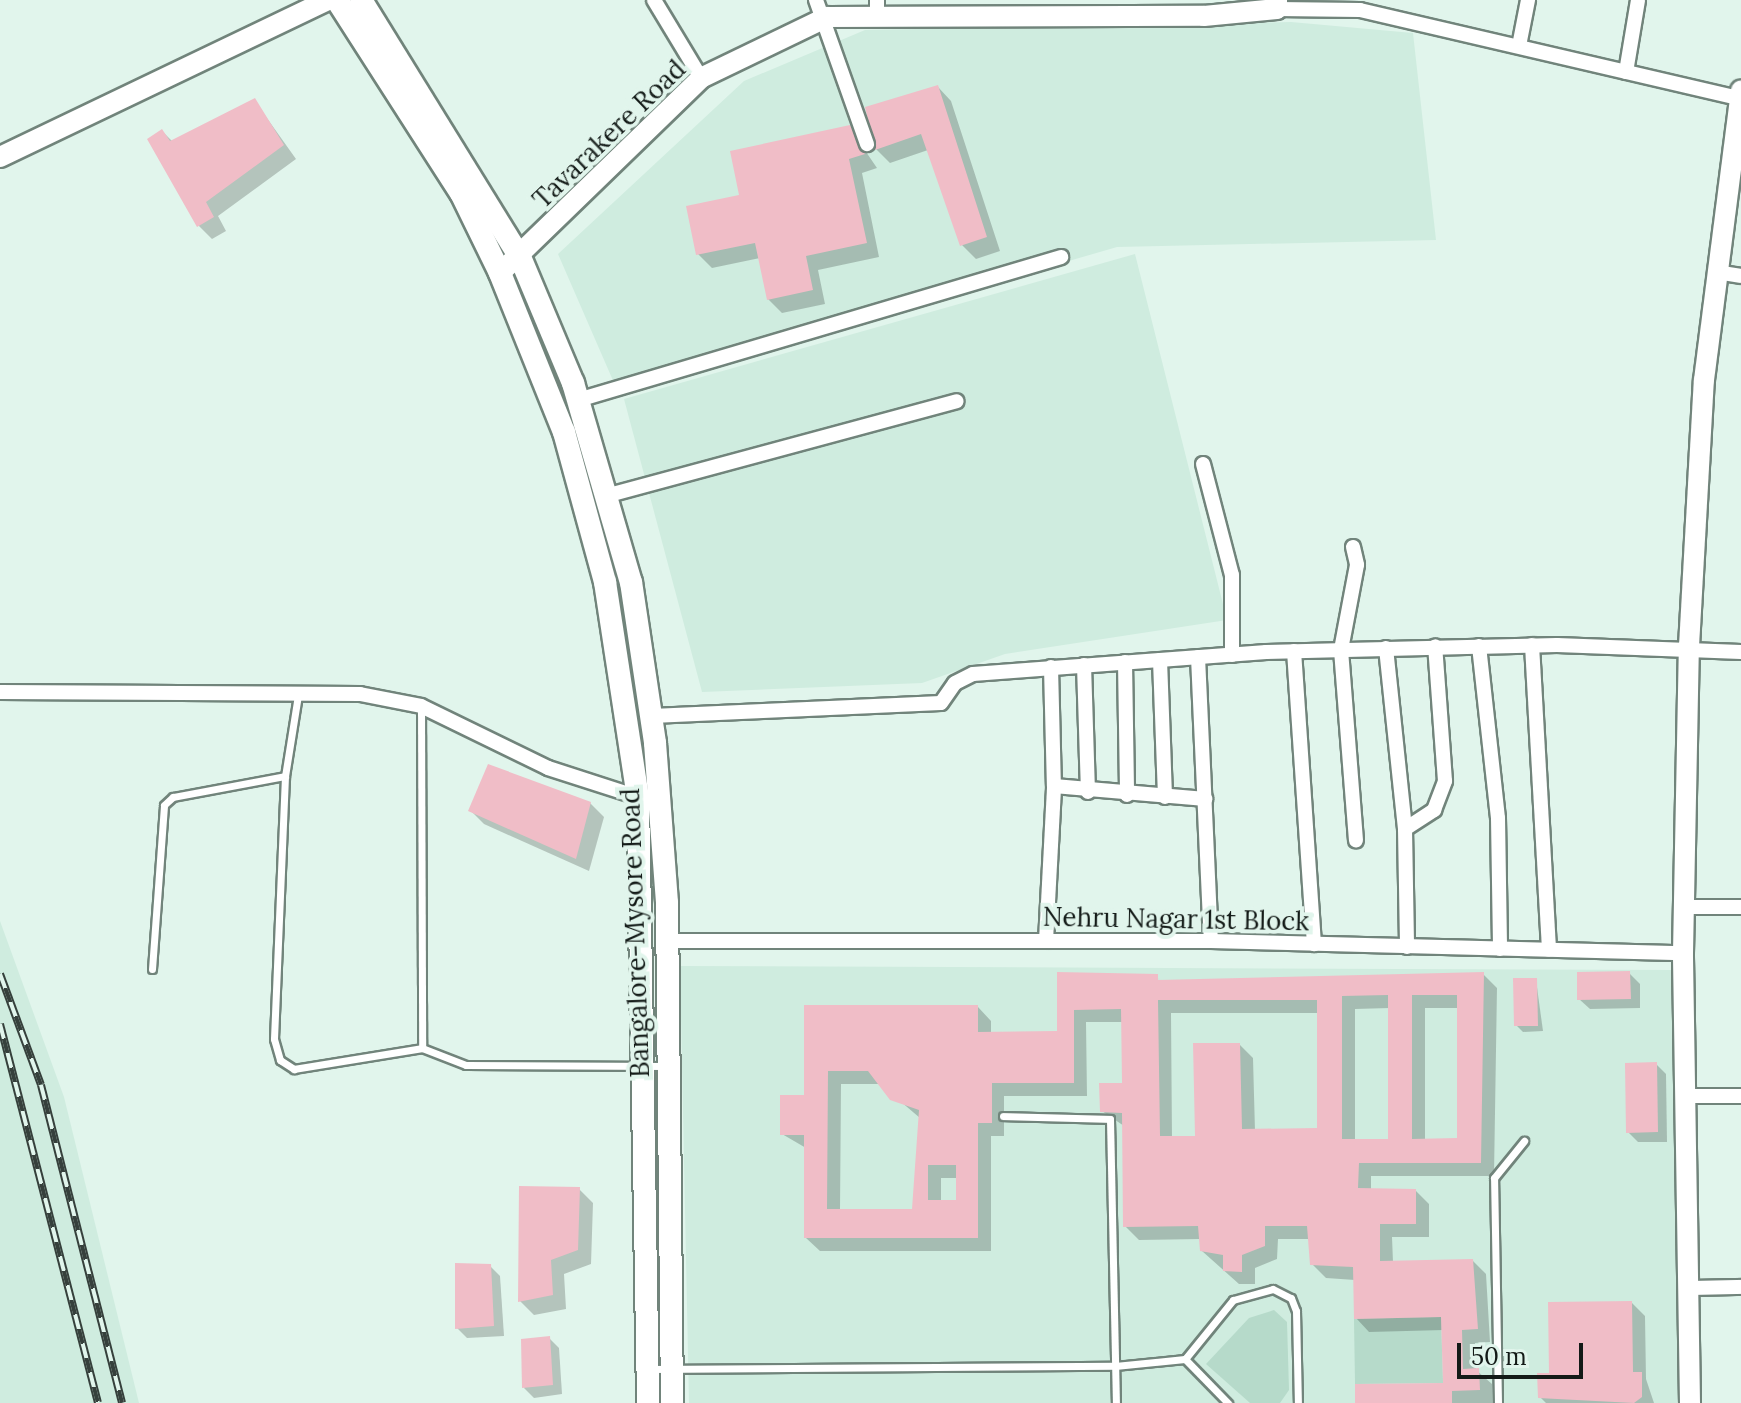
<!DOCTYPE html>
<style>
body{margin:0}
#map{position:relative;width:1741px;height:1403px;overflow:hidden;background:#e1f5ec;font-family:Lora,serif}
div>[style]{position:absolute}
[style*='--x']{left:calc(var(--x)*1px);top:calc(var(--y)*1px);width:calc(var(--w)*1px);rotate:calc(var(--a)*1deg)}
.built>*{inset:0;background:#cfecdf}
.green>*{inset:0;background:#b6daca}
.shadow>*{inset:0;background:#0003}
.building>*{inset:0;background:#f0bdc7}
.roads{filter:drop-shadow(2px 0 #71847b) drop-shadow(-2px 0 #71847b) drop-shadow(0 2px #71847b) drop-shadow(0 -2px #71847b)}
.lane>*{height:7px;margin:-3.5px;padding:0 3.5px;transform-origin:3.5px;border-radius:3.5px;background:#fff}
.street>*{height:14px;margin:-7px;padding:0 7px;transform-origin:7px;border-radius:7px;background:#fff}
.secondary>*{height:20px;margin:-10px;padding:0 10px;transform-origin:10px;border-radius:10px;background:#fff}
.primary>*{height:22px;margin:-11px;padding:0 11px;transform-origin:11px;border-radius:11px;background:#fff}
.rail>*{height:8px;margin-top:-4px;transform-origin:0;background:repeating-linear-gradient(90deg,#e1f5ec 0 15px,#36403c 0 30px);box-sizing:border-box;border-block:2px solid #36403c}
span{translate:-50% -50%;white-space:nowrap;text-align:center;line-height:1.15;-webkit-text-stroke:8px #e1f5ec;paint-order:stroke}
.street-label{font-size:26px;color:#131a17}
.scale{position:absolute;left:1457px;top:1343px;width:126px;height:36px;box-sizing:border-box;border:4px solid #131a17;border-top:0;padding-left:10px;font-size:24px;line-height:28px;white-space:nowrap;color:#131a17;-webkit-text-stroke:6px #e1f5ec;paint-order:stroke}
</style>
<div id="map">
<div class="built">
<i style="clip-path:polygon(1291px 22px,1413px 33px,1436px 240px,1117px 247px,618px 392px,558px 254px,744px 81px,865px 30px)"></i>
<i style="clip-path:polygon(1135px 254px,1227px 620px,1005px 654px,922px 683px,702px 692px,624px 399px)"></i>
<i style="clip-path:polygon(0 921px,64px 1097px,139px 1403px,0 1403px)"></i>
<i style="clip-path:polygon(680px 966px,1673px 970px,1679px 1403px,689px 1403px)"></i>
</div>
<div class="green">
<i style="clip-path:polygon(1274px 1310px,1287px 1322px,1289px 1390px,1280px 1403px,1250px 1403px,1206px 1364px,1249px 1318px)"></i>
<i style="clip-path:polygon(1441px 1317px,1443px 1383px,1355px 1384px,1354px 1319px)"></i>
</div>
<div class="shadow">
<i style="clip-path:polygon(938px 87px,951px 101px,1000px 251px,976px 259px,962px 245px,928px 150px,890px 163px,876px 149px)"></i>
<i style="clip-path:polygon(254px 100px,296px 159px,218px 216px,226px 231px,212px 239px,198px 225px,162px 131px,173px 142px)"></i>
<i style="clip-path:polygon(849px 127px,877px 168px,862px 173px,879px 257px,818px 270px,825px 304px,782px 313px,768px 299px,760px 258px,712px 268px,698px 254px,741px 197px)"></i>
<i style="clip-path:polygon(590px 803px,604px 817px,589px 871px,484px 824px,470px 810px)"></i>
<i style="clip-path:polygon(1629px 973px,1640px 984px,1640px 1008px,1590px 1009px,1579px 999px)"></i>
<i style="clip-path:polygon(evenodd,1059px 974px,1163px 982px,1483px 974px,1497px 988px,1494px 1176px,1371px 1176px,1371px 1191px,1416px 1191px,1429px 1204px,1429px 1237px,1392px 1237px,1393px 1262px,1473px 1261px,1486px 1274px,1490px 1342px,1475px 1343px,1476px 1370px,1492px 1384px,1493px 1403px,1357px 1403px,1445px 1385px,1444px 1330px,1369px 1332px,1356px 1318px,1355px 1280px,1326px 1278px,1312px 1264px,1310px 1239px,1278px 1239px,1277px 1259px,1255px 1268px,1255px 1284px,1239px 1284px,1202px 1251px,1201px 1239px,1139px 1240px,1125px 1226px,1124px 1126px,1102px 1111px,1124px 1085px,1123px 1022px,1086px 1022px,1087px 1096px,1004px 1096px,1004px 1136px,991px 1136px,991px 1251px,820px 1251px,806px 1238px,806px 1148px,782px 1134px,806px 1097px,806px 1007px,978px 1007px,991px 1021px,991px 1034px,1059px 1033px,1059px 974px,1390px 1008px,1390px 1141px,1355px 1141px,1355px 1009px,1390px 1008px,1059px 974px,1425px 1008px,1459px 1008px,1459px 1140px,1425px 1140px,1425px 1008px,1059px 974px,1171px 1013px,1319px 1013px,1319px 1130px,1255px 1131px,1253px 1058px,1240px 1045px,1197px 1138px,1172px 1138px,1171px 1013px,1059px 974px,841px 1084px,880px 1084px,920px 1118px,913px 1211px,840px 1211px,841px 1084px,1059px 974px,941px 1178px,958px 1178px,958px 1202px,941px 1202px,941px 1178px)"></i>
<i style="clip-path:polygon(1536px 980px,1543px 1031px,1523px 1032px,1516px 1025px)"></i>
<i style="clip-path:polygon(1656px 1064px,1666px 1074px,1667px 1142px,1638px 1142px,1628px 1132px)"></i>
<i style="clip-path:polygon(579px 1189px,593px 1203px,591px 1264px,564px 1274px,566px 1309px,534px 1315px,520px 1301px)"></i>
<i style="clip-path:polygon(490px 1266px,500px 1276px,504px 1336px,467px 1338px,457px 1328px)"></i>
<i style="clip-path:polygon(1632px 1303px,1645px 1316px,1646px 1379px,1654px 1403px,1546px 1403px,1540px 1397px,1551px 1375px)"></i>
<i style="clip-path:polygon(549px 1338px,559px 1348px,562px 1394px,534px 1398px,524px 1388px)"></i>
</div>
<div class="building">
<i style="clip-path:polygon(938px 85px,987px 237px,960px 246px,921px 134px,875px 150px,865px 107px)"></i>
<i style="clip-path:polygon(255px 98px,284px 145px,206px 202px,214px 217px,197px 227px,147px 139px,162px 129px,170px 141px)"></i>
<i style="clip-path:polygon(850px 125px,865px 154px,849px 159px,867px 243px,806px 256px,813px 290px,767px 300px,755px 243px,696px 255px,686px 206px,739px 195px,730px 151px)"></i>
<i style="clip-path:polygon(488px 764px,591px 802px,576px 859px,468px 811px)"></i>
<i style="clip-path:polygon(1630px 971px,1631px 999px,1577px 1000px,1577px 972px)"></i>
<i style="clip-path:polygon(evenodd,1057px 972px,1158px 974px,1158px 980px,1484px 972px,1481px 1163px,1359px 1163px,1358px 1188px,1416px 1189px,1416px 1224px,1380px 1224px,1380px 1261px,1473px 1259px,1478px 1329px,1462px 1330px,1463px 1369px,1479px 1368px,1480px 1390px,1452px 1391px,1452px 1403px,1355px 1403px,1355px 1384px,1443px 1383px,1441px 1317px,1354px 1319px,1353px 1267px,1310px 1265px,1307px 1226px,1265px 1226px,1265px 1246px,1242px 1255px,1242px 1272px,1223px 1271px,1223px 1255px,1200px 1251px,1198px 1226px,1123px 1227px,1122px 1113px,1100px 1112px,1099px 1083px,1122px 1083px,1121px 1009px,1074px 1010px,1074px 1083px,992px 1083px,992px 1123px,978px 1123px,978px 1238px,804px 1238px,804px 1135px,780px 1135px,780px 1095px,804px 1095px,804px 1005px,978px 1005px,978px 1032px,1057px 1031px,1057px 972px,1388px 995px,1388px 1139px,1342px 1139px,1342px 996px,1388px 995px,1057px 972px,1412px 995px,1457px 995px,1457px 1138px,1412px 1139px,1412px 995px,1057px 972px,1158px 1000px,1317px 1000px,1317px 1128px,1242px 1129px,1240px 1043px,1193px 1043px,1195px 1136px,1160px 1136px,1158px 1000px,1057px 972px,828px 1071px,868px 1071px,890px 1100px,919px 1110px,912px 1209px,827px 1209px,828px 1071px,1057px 972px,928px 1165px,956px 1165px,956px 1200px,928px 1200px,928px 1165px)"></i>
<i style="clip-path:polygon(1513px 978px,1537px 978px,1538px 1026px,1514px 1026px)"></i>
<i style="clip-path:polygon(1657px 1062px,1658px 1132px,1626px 1133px,1625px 1063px)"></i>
<i style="clip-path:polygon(519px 1186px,580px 1187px,578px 1250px,551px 1260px,553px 1295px,518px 1302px)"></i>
<i style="clip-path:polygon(455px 1263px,491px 1264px,494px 1326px,455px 1329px)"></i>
<i style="clip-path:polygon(1632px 1301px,1633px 1372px,1642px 1372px,1642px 1397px,1634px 1403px,1538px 1398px,1537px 1373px,1549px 1373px,1548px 1302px)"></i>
<i style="clip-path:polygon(550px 1336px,553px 1385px,522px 1388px,521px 1339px)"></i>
</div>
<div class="roads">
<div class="lane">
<i style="--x:298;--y:695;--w:82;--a:99.1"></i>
<i style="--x:285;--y:776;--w:263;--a:92.4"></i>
<i style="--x:274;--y:1039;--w:22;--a:74"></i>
<i style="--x:280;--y:1060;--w:17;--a:33"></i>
<i style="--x:294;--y:1069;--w:130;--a:-9.3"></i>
<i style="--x:421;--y:706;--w:342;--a:89.8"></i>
<i style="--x:422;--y:1048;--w:47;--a:21.1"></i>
<i style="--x:466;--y:1065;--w:199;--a:0.3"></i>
<i style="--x:152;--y:969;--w:164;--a:-85.8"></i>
<i style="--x:164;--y:805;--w:12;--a:-42"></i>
<i style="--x:173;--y:797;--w:114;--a:-10.6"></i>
<i style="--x:1003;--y:1116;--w:107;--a:1.6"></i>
<i style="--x:1110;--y:1119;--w:284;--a:88.8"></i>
<i style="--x:1185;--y:1359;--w:62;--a:45.7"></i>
<i style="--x:650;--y:1369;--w:465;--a:-0.4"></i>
<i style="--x:1115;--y:1366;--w:70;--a:-5.7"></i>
<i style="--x:1185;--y:1359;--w:76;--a:-50.9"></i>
<i style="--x:1233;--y:1300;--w:41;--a:-15.4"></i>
<i style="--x:1273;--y:1289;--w:20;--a:27"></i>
<i style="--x:1291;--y:1298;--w:14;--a:69"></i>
<i style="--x:1296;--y:1311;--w:92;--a:88.8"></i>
<i style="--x:1498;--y:1403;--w:225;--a:-91"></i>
<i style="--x:1494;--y:1178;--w:48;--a:-51"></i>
</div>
<div class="street">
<i style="--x:654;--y:0;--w:91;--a:58.9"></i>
<i style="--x:816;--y:0;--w:153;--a:70.5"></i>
<i style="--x:1277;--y:9;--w:83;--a:0.7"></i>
<i style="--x:1360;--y:10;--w:391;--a:13.1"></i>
<i style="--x:877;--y:14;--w:14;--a:-90"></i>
<i style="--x:1519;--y:46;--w:47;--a:-78.9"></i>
<i style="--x:1626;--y:72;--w:73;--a:-80.5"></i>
<i style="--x:1716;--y:272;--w:25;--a:9"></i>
<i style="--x:578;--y:400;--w:504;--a:-16.49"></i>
<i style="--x:1203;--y:464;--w:115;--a:75.4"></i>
<i style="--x:1232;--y:575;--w:80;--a:90"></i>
<i style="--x:609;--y:495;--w:360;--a:-15.1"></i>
<i style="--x:1353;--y:547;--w:18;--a:77"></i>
<i style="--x:1357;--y:565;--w:86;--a:100.7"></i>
<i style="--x:1341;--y:650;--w:191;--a:85.5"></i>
<i style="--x:1532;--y:645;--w:305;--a:86.8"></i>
<i style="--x:1479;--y:646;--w:173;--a:83.7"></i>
<i style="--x:1498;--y:818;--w:131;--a:89.1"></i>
<i style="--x:1386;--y:648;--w:182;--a:84"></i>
<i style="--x:1405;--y:829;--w:118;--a:89"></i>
<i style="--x:1294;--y:651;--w:294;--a:86.1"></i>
<i style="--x:1198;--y:657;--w:284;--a:87.4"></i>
<i style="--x:1160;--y:660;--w:137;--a:87.9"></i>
<i style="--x:1125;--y:662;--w:133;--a:89.1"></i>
<i style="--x:1084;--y:665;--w:127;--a:88.2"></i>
<i style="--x:1051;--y:667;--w:119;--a:88.6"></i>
<i style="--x:1054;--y:786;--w:152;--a:4.9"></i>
<i style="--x:0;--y:692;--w:360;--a:0.3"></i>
<i style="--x:360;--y:694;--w:62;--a:11.1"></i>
<i style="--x:421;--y:706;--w:141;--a:26"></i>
<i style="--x:548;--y:768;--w:95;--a:17.9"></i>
<i style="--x:652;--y:716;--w:289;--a:-2.6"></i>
<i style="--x:941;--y:703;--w:24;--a:-55"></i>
<i style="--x:955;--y:683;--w:20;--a:-27"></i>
<i style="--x:973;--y:674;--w:294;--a:-4.3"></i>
<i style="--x:1266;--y:652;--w:291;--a:-1.4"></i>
<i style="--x:1557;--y:645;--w:184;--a:2.2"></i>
<i style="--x:1405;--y:829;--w:35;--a:-33"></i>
<i style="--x:1434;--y:810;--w:31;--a:-69"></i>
<i style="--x:1445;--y:781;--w:135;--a:-94.2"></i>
<i style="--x:1685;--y:907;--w:56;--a:0"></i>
<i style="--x:668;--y:941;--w:543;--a:0"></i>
<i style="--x:1211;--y:941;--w:472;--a:1.5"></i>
<i style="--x:1046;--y:941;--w:155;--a:-87"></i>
<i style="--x:1684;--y:1096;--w:57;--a:0"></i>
<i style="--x:1687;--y:1288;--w:54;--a:-1.1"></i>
</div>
<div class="secondary">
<i style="--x:0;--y:157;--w:363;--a:-25.6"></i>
<i style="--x:500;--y:273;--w:280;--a:-44.1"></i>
<i style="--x:701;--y:78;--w:140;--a:-25.8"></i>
<i style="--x:827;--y:17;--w:377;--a:-0.2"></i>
<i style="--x:1204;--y:16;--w:73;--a:-5.5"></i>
<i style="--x:1277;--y:9;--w:9;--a:-90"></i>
<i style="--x:1690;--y:1403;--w:450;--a:-90.9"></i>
<i style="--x:1683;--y:953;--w:307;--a:-88.9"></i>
<i style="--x:1689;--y:646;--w:266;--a:-86.8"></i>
<i style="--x:1704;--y:380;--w:292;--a:-82.7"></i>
</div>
<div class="primary">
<i style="--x:337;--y:0;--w:229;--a:57.3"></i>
<i style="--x:461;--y:193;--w:89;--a:64"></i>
<i style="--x:500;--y:273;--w:171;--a:68.1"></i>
<i style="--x:564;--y:432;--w:156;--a:74.7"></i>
<i style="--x:605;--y:582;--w:218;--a:81.3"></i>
<i style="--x:638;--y:797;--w:606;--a:89.05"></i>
<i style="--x:361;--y:0;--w:302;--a:58.3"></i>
<i style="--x:520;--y:257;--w:137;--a:67.2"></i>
<i style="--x:573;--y:383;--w:207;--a:73.8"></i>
<i style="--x:631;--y:582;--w:163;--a:81.5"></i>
<i style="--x:655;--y:743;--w:160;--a:85.7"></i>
<i style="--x:667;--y:903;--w:500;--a:89.43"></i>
</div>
</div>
<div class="rail">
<i style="--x:0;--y:974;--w:118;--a:69.7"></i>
<i style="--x:41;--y:1085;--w:328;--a:75.7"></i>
<i style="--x:0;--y:1024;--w:391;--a:75.5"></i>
</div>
<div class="street-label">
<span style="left:609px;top:134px;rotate:-44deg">Tavarakere Road</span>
<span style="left:1176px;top:919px;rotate:1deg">Nehru Nagar 1st Block</span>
<span style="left:635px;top:933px;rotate:-92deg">Bangalore-Mysore Road</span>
</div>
<div class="scale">50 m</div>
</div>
